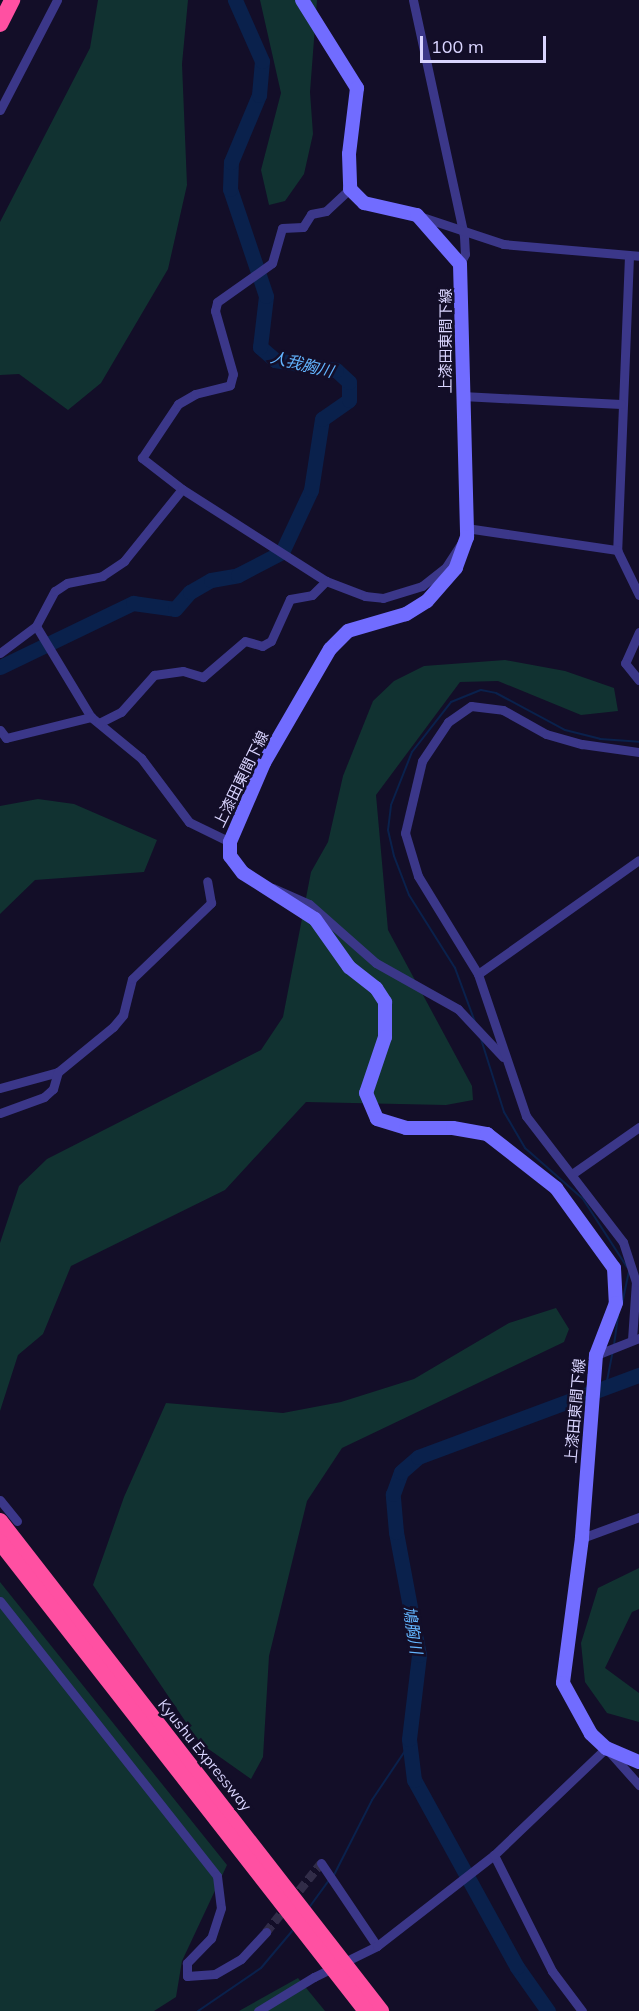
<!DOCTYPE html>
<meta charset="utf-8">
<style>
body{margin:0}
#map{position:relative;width:639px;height:2011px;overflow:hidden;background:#130e28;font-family:Mulish,"Noto Sans JP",sans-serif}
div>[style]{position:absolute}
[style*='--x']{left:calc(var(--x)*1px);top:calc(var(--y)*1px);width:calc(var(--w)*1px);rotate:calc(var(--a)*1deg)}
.green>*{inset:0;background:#113231}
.stream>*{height:2px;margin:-1px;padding:0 1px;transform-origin:1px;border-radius:1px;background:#0a214c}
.river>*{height:15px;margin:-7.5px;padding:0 7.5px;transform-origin:7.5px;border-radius:7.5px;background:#0a214c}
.street-tunnel>*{height:9px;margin-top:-4.5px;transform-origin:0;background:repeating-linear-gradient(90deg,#312c48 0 9px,transparent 0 13.5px)}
.street>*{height:9px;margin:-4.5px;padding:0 4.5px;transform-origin:4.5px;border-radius:4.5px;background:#3b3789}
.secondary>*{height:14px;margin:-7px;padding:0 7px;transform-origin:7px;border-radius:7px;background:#716cff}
.highway>*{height:16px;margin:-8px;padding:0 8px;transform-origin:8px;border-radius:8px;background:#ff50a2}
span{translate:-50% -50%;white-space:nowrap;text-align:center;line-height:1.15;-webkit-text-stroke:5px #130e28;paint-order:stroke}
.street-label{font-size:15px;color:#dad5ff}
.water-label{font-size:16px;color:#63b5ff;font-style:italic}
.scale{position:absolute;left:420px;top:36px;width:126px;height:27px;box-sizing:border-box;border:3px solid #dad5ff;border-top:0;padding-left:8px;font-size:18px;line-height:21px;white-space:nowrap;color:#dad5ff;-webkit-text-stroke:4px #130e28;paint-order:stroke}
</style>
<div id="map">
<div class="green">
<i style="clip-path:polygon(98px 0,188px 0,182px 64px,187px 185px,168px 269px,101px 383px,68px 410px,19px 374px,0 375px,0 222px,90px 48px)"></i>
<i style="clip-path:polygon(260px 0,317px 0,310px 92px,313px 134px,304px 174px,285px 201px,269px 205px,261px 170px,281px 93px)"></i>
<i style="clip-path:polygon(505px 660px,565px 671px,614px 688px,618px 711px,581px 715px,498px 681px,460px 682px,376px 795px,388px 930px,472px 1086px,473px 1100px,446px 1105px,306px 1102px,225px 1190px,71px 1266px,43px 1334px,18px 1355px,0 1411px,0 1243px,19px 1186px,47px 1159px,261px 1050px,283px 1017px,311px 872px,328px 842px,343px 776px,373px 701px,394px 681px,424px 666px)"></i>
<i style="clip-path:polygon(38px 799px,74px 804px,157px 840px,144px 872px,35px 880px,0 914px,0 806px)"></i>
<i style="clip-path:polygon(556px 1308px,569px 1329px,564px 1342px,342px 1448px,307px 1501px,269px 1656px,263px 1757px,251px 1779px,200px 1743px,93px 1585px,124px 1497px,166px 1403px,283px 1413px,341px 1402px,414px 1379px,509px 1323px)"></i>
<i style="clip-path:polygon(639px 1568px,639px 1609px,632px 1612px,605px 1668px,639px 1693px,639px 1722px,607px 1713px,585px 1682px,581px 1643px,598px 1588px)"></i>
<i style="clip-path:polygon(0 1582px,227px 1865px,182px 1961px,176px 1997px,154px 2011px,0 2011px)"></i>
<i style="clip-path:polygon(298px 1978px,325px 2011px,239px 2011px)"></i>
</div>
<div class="stream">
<i style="--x:475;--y:1022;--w:58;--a:-110.3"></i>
<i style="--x:455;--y:968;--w:86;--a:-122.2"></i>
<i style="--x:409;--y:895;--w:42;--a:-111"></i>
<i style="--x:394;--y:856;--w:27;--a:-103"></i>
<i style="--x:388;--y:830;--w:25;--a:-83"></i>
<i style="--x:391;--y:805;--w:57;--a:-68.4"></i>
<i style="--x:412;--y:752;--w:63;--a:-52"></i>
<i style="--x:451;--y:702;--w:32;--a:-22"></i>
<i style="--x:481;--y:690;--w:15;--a:11"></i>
<i style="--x:496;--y:693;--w:78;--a:28.2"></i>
<i style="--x:565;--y:730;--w:36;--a:14"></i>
<i style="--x:600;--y:739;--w:39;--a:4"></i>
<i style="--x:481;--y:1039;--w:77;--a:72.5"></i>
<i style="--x:504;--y:1112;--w:42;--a:59.7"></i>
<i style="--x:525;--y:1148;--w:77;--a:41.3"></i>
<i style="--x:583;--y:1199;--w:81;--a:57.1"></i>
<i style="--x:622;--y:1304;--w:33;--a:-78"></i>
<i style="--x:614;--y:1345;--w:30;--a:-82"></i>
<i style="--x:606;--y:1386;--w:36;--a:-79"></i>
<i style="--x:334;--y:1875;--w:84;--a:-63.1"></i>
<i style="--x:372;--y:1800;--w:66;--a:-56.1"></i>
<i style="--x:308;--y:1909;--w:37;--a:-54"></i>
<i style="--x:198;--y:2011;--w:76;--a:-34.3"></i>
<i style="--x:261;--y:1968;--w:50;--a:-49.9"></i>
</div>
<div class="river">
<i style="--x:0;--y:667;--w:148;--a:-25.7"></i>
<i style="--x:133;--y:603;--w:42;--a:8.1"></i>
<i style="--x:175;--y:609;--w:23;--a:-49"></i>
<i style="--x:190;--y:592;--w:24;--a:-30"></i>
<i style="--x:211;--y:580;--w:27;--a:-10"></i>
<i style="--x:238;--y:575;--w:50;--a:-27.6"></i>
<i style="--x:282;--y:552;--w:68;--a:-64.9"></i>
<i style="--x:311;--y:490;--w:72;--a:-81.2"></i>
<i style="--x:322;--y:419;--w:33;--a:-35"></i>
<i style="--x:349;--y:400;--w:18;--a:-90"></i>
<i style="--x:349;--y:382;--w:18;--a:-137"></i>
<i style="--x:336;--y:370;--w:62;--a:-170.7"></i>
<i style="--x:275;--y:360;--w:20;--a:-139"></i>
<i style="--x:260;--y:347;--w:51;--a:-83.3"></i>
<i style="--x:266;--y:296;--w:113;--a:-108.6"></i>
<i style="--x:230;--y:189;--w:27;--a:-88"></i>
<i style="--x:231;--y:162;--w:73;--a:-67.3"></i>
<i style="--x:259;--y:95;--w:34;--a:-85"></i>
<i style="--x:262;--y:61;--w:67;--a:-113.9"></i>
<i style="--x:548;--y:2011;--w:54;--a:-125.2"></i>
<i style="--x:517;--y:1967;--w:213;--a:-118.8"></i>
<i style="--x:414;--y:1780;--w:41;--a:-97"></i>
<i style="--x:409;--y:1739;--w:85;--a:-83.2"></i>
<i style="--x:419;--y:1655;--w:125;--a:-100.6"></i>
<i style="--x:396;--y:1532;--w:38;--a:-95"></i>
<i style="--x:393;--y:1494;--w:23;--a:-70"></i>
<i style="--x:401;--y:1472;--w:23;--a:-41"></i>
<i style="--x:418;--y:1457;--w:236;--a:-20.4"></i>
</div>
<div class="street-tunnel">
<i style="--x:266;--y:1932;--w:88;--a:-51.4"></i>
</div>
<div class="street">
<i style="--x:413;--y:0;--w:241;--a:77.8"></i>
<i style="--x:464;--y:236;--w:18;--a:87"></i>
<i style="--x:465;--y:254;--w:11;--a:117"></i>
<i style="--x:0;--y:110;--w:124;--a:-62.6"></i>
<i style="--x:419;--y:216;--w:89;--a:18.4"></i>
<i style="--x:503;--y:244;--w:137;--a:5"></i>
<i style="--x:629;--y:256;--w:294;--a:92.3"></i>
<i style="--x:617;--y:550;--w:50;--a:63.9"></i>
<i style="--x:462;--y:396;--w:159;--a:2.9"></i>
<i style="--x:182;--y:489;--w:51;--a:-142.2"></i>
<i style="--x:142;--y:458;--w:65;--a:-56.3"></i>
<i style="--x:178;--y:404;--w:20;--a:-30"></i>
<i style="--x:195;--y:394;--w:36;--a:-14"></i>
<i style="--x:230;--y:385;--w:11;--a:-75"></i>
<i style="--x:233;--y:374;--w:66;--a:-105.9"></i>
<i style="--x:215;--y:311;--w:9;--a:-77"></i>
<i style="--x:217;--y:302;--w:67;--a:-35.3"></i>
<i style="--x:272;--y:263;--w:36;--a:-74"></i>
<i style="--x:282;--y:228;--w:21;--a:-3"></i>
<i style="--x:303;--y:227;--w:15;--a:-58"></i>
<i style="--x:311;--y:214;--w:15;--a:-11"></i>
<i style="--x:326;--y:211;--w:33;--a:-43"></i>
<i style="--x:466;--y:528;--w:153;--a:8.3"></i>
<i style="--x:36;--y:626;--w:106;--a:58.9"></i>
<i style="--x:91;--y:717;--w:65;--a:39.4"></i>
<i style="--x:141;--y:758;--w:80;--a:53.1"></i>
<i style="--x:189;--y:822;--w:46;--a:26"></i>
<i style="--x:639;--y:632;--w:34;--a:114"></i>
<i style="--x:625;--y:663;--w:22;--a:51"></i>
<i style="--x:0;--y:653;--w:45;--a:-36.9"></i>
<i style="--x:36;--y:626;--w:40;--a:-62"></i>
<i style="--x:55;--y:591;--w:14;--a:-34"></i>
<i style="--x:67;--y:583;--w:36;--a:-11"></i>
<i style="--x:102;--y:576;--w:27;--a:-34"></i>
<i style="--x:124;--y:561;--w:92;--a:-51.1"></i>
<i style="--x:182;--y:489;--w:171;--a:32.6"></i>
<i style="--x:326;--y:581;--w:42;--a:21"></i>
<i style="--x:365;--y:596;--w:18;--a:6"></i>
<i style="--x:383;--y:598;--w:41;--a:-17.1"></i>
<i style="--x:422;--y:586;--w:31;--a:-38"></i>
<i style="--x:446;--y:567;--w:31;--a:-57"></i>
<i style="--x:99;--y:723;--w:25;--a:-27"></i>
<i style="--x:121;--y:712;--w:50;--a:-48.3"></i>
<i style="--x:154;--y:675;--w:29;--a:-8"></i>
<i style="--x:183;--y:671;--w:21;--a:17"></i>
<i style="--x:203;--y:677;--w:55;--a:-40.6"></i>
<i style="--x:245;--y:641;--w:18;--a:16"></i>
<i style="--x:262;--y:646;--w:10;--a:-29"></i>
<i style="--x:271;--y:641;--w:46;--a:-65.7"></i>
<i style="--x:290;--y:599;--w:22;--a:-10"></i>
<i style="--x:312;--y:595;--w:20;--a:-45"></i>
<i style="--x:0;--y:730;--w:10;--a:53"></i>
<i style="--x:6;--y:738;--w:88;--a:-13.9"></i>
<i style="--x:273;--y:888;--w:39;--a:24"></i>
<i style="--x:309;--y:904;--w:89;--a:41.4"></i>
<i style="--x:376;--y:963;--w:94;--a:29.3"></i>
<i style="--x:458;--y:1009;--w:66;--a:46.8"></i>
<i style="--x:478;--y:974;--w:197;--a:-35.3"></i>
<i style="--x:0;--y:1088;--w:60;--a:-15.4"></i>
<i style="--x:58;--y:1072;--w:71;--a:-39.3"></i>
<i style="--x:113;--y:1027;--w:16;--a:-50"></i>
<i style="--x:123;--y:1015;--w:37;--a:-76"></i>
<i style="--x:132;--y:979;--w:110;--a:-43.9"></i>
<i style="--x:211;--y:903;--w:22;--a:-100"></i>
<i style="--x:0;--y:1113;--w:47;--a:-20"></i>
<i style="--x:44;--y:1097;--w:12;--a:-42"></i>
<i style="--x:53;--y:1089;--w:18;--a:-74"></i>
<i style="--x:572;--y:1174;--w:82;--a:-35"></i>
<i style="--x:632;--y:1340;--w:58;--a:-86.1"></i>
<i style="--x:636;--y:1282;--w:42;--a:-108"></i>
<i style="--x:623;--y:1242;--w:159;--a:-127.6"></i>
<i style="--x:526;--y:1116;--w:150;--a:-108.7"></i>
<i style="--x:478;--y:974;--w:115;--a:-121.5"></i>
<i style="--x:418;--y:876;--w:45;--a:-106.8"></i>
<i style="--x:405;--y:833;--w:74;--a:-76.7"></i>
<i style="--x:422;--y:761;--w:47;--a:-56.3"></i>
<i style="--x:448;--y:722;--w:28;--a:-35"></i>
<i style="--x:471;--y:706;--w:32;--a:7"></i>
<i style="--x:503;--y:710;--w:49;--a:29.2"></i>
<i style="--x:546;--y:734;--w:37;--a:16"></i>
<i style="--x:582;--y:744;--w:58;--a:8"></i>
<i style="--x:596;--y:1355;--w:46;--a:-21.6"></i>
<i style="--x:0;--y:1500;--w:27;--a:51"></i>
<i style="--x:582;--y:1538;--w:61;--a:-20.2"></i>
<i style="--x:0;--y:1601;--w:350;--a:51.7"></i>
<i style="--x:217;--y:1876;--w:32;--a:83"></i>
<i style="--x:221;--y:1908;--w:32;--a:108"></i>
<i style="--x:211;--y:1938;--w:35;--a:134"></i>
<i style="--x:187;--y:1963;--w:13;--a:90"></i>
<i style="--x:187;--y:1976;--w:28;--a:-4"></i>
<i style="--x:215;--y:1974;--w:30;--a:-30"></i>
<i style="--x:241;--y:1959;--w:37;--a:-47"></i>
<i style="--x:321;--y:1863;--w:100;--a:56"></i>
<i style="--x:258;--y:2011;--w:66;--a:-31.3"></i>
<i style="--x:314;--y:1977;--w:70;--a:-26.2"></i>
<i style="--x:377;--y:1946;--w:148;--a:-37.9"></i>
<i style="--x:582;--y:2011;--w:50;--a:-126.9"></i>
<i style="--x:552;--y:1971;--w:130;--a:-116.6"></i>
<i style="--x:494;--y:1855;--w:155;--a:-43.7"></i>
<i style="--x:606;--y:1748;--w:50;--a:48.3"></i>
</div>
<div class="secondary">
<i style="--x:302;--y:0;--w:104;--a:58"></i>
<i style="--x:357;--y:88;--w:66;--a:96.9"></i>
<i style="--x:349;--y:154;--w:35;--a:88"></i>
<i style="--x:350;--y:189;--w:20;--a:45"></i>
<i style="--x:364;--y:203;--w:54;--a:12.8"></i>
<i style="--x:417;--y:215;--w:65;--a:48.7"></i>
<i style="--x:460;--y:264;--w:273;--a:88.5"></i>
<i style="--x:467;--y:537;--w:33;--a:110"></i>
<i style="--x:456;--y:568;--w:44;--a:131.3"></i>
<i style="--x:427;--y:601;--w:25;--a:148"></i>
<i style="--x:406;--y:614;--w:60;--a:163.7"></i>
<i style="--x:348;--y:631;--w:25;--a:135"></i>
<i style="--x:330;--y:649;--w:132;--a:120.1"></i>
<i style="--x:264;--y:763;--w:86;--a:113.3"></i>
<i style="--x:230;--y:842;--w:14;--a:90"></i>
<i style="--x:230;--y:856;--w:21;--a:53"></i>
<i style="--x:243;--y:873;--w:85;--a:32.6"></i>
<i style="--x:315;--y:919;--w:59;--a:54.7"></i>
<i style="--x:349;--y:967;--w:34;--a:38"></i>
<i style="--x:376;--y:988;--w:17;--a:57"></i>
<i style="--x:385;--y:1002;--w:35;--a:90"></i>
<i style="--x:385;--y:1037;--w:59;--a:108.7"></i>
<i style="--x:366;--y:1093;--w:28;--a:67"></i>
<i style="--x:377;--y:1119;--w:30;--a:17"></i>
<i style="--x:406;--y:1128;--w:47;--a:0"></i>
<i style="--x:453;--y:1128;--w:35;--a:10"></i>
<i style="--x:487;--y:1134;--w:88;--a:38"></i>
<i style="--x:556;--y:1188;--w:99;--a:54.1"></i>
<i style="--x:614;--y:1268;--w:35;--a:87"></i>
<i style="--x:616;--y:1303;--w:56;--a:111"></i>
<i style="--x:596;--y:1355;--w:184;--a:94.4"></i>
<i style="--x:582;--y:1538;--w:146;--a:97.5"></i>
<i style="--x:563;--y:1683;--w:58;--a:61.2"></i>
<i style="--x:591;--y:1734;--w:21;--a:43"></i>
<i style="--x:606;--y:1748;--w:36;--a:23"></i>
</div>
<div class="highway">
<i style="--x:0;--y:24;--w:27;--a:-63"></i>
<i style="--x:0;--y:1521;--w:621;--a:52.13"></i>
<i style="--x:0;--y:1542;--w:595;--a:52.03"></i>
</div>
<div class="street-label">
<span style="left:446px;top:341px;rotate:-90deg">上漆田東間下線</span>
<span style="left:241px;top:779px;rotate:-64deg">上漆田東間下線</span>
<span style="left:575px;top:1411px;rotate:-85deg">上漆田東間下線</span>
<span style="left:205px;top:1755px;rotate:51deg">Kyushu Expressway</span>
</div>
<div class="water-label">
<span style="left:302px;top:364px;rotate:14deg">人我胸川</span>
<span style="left:413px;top:1630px;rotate:81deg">鳩胸川</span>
</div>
<div class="scale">100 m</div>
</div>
